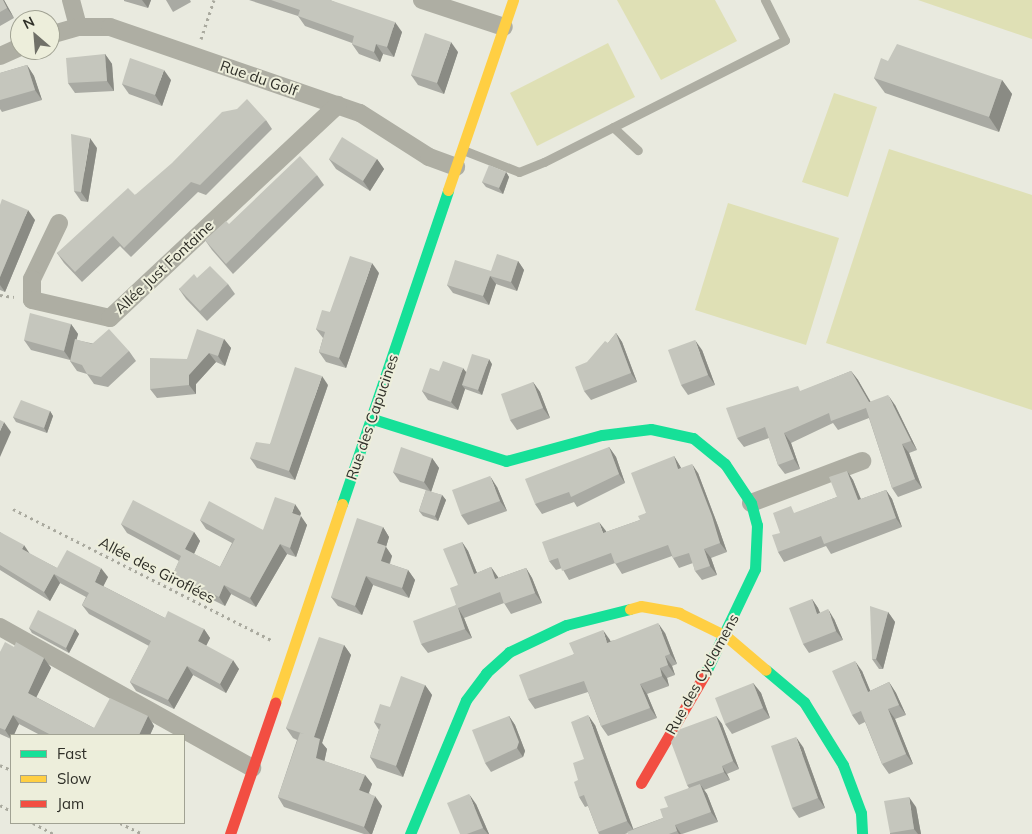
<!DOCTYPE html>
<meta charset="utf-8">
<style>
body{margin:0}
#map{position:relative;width:1032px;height:834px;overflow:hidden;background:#e9eadf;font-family:Mulish,sans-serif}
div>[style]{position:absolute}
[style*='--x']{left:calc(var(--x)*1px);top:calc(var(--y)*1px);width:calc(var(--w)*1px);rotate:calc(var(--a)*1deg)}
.green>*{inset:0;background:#dfe0b5}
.path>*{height:3px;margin-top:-1.5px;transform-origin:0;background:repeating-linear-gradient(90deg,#a9a99e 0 2.5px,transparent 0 6.5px)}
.lane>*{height:9px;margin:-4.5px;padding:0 4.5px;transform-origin:4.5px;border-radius:4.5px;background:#aeaea3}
.street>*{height:18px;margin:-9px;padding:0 9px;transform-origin:9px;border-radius:9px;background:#aeaea3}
.fast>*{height:11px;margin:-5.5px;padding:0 5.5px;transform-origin:5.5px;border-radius:5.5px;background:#16e098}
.slow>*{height:11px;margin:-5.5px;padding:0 5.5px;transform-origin:5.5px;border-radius:5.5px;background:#ffcf43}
.jam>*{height:11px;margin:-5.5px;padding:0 5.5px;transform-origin:5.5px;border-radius:5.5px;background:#f24e42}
.wall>*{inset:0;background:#a9aaa3}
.shaded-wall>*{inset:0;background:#8a8b84}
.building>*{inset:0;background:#c5c6bd}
span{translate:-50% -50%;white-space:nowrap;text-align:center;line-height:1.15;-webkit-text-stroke:4px #edeedb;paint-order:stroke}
.street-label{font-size:15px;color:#2f2f28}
.legend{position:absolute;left:10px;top:734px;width:175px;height:90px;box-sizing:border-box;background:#edeedb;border:1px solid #a1a293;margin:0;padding:6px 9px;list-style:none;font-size:15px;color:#2f2f28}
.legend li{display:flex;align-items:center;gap:10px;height:25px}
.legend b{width:25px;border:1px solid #a1a293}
.north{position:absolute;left:10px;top:10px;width:50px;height:50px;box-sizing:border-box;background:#edeedb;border:1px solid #a1a293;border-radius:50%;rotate:333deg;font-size:14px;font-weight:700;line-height:20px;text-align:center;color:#2f2f28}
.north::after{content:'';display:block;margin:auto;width:18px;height:22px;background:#707068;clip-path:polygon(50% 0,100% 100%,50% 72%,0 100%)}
</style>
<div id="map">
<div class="green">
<i style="clip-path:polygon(617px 0,715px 0,737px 41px,661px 80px)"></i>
<i style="clip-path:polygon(918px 0,1032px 0,1032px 39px)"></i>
<i style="clip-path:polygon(608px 43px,635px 97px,537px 146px,510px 93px)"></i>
<i style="clip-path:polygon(834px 93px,877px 107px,848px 197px,802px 182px)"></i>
<i style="clip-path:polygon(889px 149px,1032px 195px,1032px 410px,826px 343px)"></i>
<i style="clip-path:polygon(728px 203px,839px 238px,806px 345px,695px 310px)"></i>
</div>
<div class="path">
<i style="--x:201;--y:39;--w:41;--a:-71.6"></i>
<i style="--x:0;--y:295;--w:14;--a:8"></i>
<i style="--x:13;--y:509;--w:292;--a:26.9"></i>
<i style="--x:0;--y:765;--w:12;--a:24"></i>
<i style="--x:0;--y:805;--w:13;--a:29"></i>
<i style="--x:33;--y:823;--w:24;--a:28"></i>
<i style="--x:120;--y:823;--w:25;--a:26"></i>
</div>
<div class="lane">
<i style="--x:613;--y:127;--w:34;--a:43"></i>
<i style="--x:463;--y:150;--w:60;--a:21.4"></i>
<i style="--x:519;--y:172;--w:27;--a:-22"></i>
<i style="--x:544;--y:162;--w:270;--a:-26.8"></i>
<i style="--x:785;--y:40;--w:45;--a:-116.6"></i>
</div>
<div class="street">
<i style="--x:71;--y:0;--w:28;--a:75"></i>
<i style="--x:422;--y:0;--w:86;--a:18.2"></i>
<i style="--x:50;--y:35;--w:29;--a:-16"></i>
<i style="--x:78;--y:27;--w:32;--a:0"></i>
<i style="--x:110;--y:27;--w:264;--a:19"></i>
<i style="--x:360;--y:113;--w:82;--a:32.5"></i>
<i style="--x:429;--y:157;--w:29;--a:20"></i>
<i style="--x:0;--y:56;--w:22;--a:-24"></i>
<i style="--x:59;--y:223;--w:62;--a:115.7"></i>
<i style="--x:32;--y:279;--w:21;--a:90"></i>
<i style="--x:32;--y:300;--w:80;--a:13"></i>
<i style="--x:110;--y:318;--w:312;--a:-43.1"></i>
<i style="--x:751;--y:503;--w:119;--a:-20.7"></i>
<i style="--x:0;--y:627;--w:289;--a:29.2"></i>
</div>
<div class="fast">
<i style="--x:373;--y:419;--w:139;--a:17.5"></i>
<i style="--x:506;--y:461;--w:99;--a:-15.2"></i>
<i style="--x:602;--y:435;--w:49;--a:-7"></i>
<i style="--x:651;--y:429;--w:43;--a:12.1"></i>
<i style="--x:693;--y:438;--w:41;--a:39.1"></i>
<i style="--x:725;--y:464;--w:47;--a:56.3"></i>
<i style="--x:751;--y:503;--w:23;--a:75"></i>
<i style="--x:757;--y:525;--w:44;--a:92.6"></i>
<i style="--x:755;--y:569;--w:116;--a:115.5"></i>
<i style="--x:342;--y:504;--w:331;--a:-71.3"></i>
<i style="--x:766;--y:670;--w:50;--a:40.1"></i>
<i style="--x:804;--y:702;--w:74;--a:58.2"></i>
<i style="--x:843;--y:765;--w:51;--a:69.4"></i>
<i style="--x:861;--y:813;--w:21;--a:87"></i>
<i style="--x:410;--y:834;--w:145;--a:-67.3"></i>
<i style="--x:466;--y:700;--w:34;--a:-53"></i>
<i style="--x:486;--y:673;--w:31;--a:-42"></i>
<i style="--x:509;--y:652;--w:63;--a:-25.3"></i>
<i style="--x:566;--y:625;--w:66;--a:-14"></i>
</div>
<div class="slow">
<i style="--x:448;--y:190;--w:201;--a:-71.1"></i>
<i style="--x:630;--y:609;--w:11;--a:-15"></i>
<i style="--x:641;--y:606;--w:39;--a:10"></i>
<i style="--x:679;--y:613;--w:52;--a:26.1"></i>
<i style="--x:726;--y:636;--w:52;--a:40.4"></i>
<i style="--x:275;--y:703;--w:210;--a:-71.4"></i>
</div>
<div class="jam">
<i style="--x:641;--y:783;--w:126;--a:-59.6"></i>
<i style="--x:230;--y:834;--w:139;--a:-71"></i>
</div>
<div class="wall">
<i style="clip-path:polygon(0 0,4px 0,14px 18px,0 26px)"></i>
<i style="clip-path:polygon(124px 0,151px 0,148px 8px,124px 1px)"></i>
<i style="clip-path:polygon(166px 0,190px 0,191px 2px,173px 12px)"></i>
<i style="clip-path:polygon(249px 0,330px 0,402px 32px,394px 57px,383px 54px,380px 62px,359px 54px,352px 44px,352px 43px,305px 26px,298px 16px)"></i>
<i style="clip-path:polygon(458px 52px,444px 94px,418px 85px,411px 75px)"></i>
<i style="clip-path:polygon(105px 54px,112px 64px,114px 91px,75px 93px,68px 83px)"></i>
<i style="clip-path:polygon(888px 61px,1002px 80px,1012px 94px,999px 132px,885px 93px,874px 78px)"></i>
<i style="clip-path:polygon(27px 65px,34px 76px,42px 100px,2px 112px,0 109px,0 73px)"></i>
<i style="clip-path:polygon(171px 80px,162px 106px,129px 94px,122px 84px)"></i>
<i style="clip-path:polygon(266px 120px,272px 129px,206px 195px,198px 192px,131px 257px,120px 246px,82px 282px,64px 263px,57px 253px,135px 195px)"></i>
<i style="clip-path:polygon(97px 148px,88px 202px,81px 201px,74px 191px)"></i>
<i style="clip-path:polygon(329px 159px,377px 159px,384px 169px,370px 191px,336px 169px)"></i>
<i style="clip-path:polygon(506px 172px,509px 177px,503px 194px,486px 187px,482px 182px)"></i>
<i style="clip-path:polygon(317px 175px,324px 185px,233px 274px,212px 250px,205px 240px)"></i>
<i style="clip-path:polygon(0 205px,35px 220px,5px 292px,0 290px)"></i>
<i style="clip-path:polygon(518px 261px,524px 270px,517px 291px,496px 284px,489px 305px,453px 293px,447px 285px,491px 271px)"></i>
<i style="clip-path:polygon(379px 273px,346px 368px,326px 362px,319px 352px,323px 338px,316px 329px,330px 312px)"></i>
<i style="clip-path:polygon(197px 278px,228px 284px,235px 294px,207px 321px,186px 299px,179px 289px)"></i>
<i style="clip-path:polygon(71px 324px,78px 334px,76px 340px,129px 351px,136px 361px,108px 387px,94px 384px,87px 374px,77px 371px,70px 361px,70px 360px,31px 350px,24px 340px)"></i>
<i style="clip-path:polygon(616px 333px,622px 342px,637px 382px,591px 400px,584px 391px,608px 343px)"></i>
<i style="clip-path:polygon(224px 339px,231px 348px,225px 366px,216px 362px,196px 384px,196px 394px,157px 398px,150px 389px,187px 359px)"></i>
<i style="clip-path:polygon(702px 350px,715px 385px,688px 395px,681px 385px)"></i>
<i style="clip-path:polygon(492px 364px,482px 395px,465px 389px,458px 410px,428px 400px,422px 391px,439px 371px,466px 372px)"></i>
<i style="clip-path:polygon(851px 371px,858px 380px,870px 402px,895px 405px,917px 450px,909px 453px,922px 488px,898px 497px,892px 488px,869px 418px,838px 430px,833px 423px,791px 443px,800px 469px,785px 474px,778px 465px,769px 438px,744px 447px,737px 438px,802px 391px)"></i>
<i style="clip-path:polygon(533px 382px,540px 392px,550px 418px,517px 430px,510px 420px)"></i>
<i style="clip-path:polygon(328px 385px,295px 480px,257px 468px,250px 458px,270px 444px)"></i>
<i style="clip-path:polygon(50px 411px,53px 416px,47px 433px,16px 422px,13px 417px)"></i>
<i style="clip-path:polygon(609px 447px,616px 457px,625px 483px,577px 507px,574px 502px,542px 514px,535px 504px)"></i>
<i style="clip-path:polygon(674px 456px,681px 468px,698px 473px,718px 526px,727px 552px,711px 558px,717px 575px,702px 580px,695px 571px,693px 563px,679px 568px,673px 558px,672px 556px,622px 574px,615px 563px,569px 580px,562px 568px,556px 570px,549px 561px,606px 532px,640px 520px,646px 513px)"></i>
<i style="clip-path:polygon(432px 458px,439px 468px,431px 492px,442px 495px,446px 500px,438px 521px,423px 516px,419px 511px,426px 490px,400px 482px,393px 472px)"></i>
<i style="clip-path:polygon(847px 471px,853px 480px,861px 499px,886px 490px,892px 499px,902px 527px,831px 554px,826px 546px,784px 562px,778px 552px,796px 513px,837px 497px)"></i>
<i style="clip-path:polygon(497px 487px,507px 511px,468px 525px,461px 515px)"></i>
<i style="clip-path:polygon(301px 513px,300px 516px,307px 525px,296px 557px,287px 554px,256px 607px,231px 594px,225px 606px,179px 583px,173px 574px,179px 561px,127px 533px,121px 524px,194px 532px,200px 541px,194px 554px,220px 567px,232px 543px,206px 529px,200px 520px,263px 530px)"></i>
<i style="clip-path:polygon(383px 527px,389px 537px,386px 547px,392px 556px,390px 564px,408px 570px,415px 580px,409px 598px,373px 585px,362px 615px,338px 606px,331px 597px)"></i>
<i style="clip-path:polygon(0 532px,30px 554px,57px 568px,108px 577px,103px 586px,165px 618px,204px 629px,210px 638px,206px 646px,239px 669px,226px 693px,193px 675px,174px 709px,136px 691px,130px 682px,149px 646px,89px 614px,82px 605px,86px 597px,60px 583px,50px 601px,0 570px)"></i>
<i style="clip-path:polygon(462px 542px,468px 551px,477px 573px,491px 567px,498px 578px,526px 568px,532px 578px,542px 603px,511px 614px,504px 603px,464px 618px,472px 638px,428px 653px,421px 644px,456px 605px)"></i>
<i style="clip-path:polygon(812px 599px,818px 608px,820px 613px,834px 619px,843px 640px,809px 653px,803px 644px)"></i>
<i style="clip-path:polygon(888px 612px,895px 622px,883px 669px,879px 669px,872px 659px)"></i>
<i style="clip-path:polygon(29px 628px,75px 629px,79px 634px,69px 653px,32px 633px)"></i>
<i style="clip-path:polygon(665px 633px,677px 664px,672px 666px,675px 675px,667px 678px,669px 686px,647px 694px,657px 718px,608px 736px,601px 726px,588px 692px,535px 709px,528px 699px,574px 654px,610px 640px,610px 641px)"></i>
<i style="clip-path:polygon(344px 645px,351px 655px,322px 743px,327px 749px,324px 761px,365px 775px,372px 784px,369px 793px,382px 806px,372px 834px,364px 834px,284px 807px,278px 797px,297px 740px,293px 738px,286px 728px)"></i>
<i style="clip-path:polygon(14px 647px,44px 658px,51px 668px,36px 697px,94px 728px,148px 716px,154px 726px,150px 735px,40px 735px,19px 724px,11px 735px,11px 739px,0 734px,0 652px)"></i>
<i style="clip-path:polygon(862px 671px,870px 691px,889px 682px,896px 693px,906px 715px,895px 719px,913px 764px,889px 774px,882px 764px,865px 722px,859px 725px,852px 715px)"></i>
<i style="clip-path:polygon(753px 683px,761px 693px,770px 718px,732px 734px,725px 724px)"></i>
<i style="clip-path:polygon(425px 685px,432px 695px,403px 777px,377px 768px,370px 757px,379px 730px,374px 722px,390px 707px)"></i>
<i style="clip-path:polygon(509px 716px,515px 725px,525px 751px,523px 757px,491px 772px,485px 763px)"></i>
<i style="clip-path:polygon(716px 716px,722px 724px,739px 769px,727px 774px,730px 780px,704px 790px,707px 794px,718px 822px,682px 834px,628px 834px,628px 833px,625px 834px,599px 834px,598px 832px,588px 806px,585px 807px,579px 797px,578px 780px,595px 725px,633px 829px,663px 818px,668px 807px,689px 788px,687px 785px)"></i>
<i style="clip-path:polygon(803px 747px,825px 808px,799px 818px,792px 808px)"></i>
<i style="clip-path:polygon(476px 804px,489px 834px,460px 834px)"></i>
<i style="clip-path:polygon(916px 807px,921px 834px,890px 834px,890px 833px)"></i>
</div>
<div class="shaded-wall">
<i style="clip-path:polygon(3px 0,4px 0,14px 18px,7px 8px)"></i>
<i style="clip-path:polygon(142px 0,151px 0,148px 8px)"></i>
<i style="clip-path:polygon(395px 22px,402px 32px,394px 57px,387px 47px)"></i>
<i style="clip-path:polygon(451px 42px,458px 52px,444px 94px,437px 83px)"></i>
<i style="clip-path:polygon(376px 44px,383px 54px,380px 62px,374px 52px)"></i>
<i style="clip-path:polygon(105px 54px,112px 64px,114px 91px,107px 81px)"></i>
<i style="clip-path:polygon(27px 65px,34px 76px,42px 100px,35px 90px)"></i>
<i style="clip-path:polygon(164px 70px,171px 80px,162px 106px,155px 95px)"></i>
<i style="clip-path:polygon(1002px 80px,1012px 94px,999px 132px,989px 117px)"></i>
<i style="clip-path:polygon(90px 138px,97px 148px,88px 202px,81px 192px)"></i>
<i style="clip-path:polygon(377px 159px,384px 169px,370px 191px,363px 181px)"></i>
<i style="clip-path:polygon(506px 172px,509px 177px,503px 194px,499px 188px)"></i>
<i style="clip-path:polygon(28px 210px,35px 220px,5px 292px,0 285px,0 277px)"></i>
<i style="clip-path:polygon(518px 261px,524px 270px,517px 291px,511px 282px)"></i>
<i style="clip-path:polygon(372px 263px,379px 273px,346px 368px,339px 358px)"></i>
<i style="clip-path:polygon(490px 276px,496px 284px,489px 305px,483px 296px)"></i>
<i style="clip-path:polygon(71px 324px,78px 334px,71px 361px,64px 351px)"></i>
<i style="clip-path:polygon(616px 333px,622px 342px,637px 382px,631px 373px)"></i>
<i style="clip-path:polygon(224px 339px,231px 348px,225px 366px,218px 356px)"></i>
<i style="clip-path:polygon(695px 340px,702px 350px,715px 385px,708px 375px)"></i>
<i style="clip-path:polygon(209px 353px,216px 362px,196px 384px,196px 394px,189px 385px,189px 375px)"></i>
<i style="clip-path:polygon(489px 359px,492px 364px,482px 395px,478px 390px)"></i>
<i style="clip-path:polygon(463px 368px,470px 377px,462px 385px,465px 389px,458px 410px,451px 402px)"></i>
<i style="clip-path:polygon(851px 371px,858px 380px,876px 411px,869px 402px)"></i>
<i style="clip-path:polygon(322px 376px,328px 385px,295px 480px,289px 471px)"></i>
<i style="clip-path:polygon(533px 382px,540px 392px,550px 418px,543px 408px)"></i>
<i style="clip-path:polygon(888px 395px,895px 405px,917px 450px,911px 441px)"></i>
<i style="clip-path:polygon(50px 411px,53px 416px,47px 433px,44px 428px)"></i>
<i style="clip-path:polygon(4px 422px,11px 432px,0 457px,0 431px)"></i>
<i style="clip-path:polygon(784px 433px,791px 443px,800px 469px,794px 459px)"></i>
<i style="clip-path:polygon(902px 444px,909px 453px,922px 488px,915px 479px)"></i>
<i style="clip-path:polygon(609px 447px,616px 457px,625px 483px,619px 474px)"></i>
<i style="clip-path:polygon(674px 456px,680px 466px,685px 478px,678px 469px)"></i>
<i style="clip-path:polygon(432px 458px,439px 468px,431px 492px,424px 482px)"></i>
<i style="clip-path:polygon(692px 464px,698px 473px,718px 526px,727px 552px,720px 543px)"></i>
<i style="clip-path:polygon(847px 471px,853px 480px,865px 510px,858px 500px)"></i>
<i style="clip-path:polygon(490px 476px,497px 487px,507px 511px,500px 501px)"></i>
<i style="clip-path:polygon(886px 490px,892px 499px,902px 527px,896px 518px)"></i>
<i style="clip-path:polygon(442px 495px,446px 500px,438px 521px,435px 516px)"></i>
<i style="clip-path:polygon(295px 504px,301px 513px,298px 522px,292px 513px)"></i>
<i style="clip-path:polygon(301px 516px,307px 525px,296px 557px,290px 548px)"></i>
<i style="clip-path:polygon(599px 522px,606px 531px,610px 543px,603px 533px)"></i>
<i style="clip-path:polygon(383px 527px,389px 537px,386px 547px,392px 556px,387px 570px,381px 561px,377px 543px)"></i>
<i style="clip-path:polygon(194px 532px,200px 541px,192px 558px,185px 549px)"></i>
<i style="clip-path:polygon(462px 542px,468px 551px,481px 583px,474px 574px)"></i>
<i style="clip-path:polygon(280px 544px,287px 554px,256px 607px,250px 598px)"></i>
<i style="clip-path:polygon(24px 545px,30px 554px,22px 549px)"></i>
<i style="clip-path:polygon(704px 549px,711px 558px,717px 575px,710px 566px)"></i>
<i style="clip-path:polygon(491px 567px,498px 577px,502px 589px,495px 579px)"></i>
<i style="clip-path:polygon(101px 568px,108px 577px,101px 591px,95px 582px)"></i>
<i style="clip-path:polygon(526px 568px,532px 578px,542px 603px,535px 593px)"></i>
<i style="clip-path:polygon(408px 570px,415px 580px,409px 598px,402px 588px)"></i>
<i style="clip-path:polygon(54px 574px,60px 583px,50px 601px,44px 592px)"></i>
<i style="clip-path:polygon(366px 576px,373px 585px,362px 615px,355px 606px)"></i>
<i style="clip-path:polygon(224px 585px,231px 594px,225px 606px,219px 597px)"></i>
<i style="clip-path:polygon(812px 599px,818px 608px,824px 623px,817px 614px)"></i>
<i style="clip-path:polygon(458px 608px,464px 618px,472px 638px,465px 629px)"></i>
<i style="clip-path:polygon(828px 609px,834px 619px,843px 640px,836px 631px)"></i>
<i style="clip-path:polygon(888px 612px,895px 622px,883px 669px,876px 659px)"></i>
<i style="clip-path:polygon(658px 623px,665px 633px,677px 664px,670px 654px)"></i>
<i style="clip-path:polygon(75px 629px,79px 634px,69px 653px,66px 648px)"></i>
<i style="clip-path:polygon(204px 629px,210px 638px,204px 650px,198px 641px)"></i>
<i style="clip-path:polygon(603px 630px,610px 640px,614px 653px,607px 643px)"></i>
<i style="clip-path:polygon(344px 645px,351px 655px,322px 743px,327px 749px,323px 768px,316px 758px,314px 737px)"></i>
<i style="clip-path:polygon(665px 656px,672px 666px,675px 675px,668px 665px)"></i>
<i style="clip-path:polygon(44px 658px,51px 668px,34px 702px,28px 693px)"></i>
<i style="clip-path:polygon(233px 660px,239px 669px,226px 693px,220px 684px)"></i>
<i style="clip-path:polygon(855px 661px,862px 671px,875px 702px,868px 692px)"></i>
<i style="clip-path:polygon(187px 666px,193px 675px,174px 709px,168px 700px)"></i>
<i style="clip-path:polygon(660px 668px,667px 678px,669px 686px,662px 676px)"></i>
<i style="clip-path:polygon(889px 682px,896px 693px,906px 715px,899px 705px)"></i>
<i style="clip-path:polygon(753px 683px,761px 693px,770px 718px,763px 708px)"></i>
<i style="clip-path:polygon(640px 684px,647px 694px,657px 718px,650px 708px)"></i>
<i style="clip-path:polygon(425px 685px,432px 695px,403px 777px,396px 766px)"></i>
<i style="clip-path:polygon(888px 709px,895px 719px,913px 764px,906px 754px)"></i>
<i style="clip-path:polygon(13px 715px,19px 724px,14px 735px,11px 735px,11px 739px,5px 730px)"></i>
<i style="clip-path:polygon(588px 715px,595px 725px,634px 831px,627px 821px)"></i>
<i style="clip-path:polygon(148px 716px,154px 726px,150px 735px,139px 735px)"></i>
<i style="clip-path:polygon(509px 716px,515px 725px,525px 751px,523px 757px,517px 748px)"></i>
<i style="clip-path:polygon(716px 716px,722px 724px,739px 769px,733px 761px)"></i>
<i style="clip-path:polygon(796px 737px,803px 747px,825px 808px,818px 798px)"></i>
<i style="clip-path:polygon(722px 766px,727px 774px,730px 780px,724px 772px)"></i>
<i style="clip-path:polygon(365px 775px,372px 784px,366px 800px,359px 790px)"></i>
<i style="clip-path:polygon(700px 784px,707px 794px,718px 822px,711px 812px)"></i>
<i style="clip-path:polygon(469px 794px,476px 804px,489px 834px,488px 834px,483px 828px)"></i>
<i style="clip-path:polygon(375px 796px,382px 806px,372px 834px,370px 834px,364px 827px)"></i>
<i style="clip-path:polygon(909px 797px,916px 807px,921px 834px,918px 834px,914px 829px)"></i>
<i style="clip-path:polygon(675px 825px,681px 834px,679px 834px,677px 831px)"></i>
</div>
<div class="building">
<i style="clip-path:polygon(0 0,3px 0,7px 8px,0 12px)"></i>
<i style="clip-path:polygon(271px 0,330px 0,395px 22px,387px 47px,376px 44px,374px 52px,352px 44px,354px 36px,298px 16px,300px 10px)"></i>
<i style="clip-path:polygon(425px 33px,451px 42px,437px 83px,411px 75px)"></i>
<i style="clip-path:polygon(897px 44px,1002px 80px,989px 117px,874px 78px,881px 58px,888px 61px)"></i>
<i style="clip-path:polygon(105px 54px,107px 81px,68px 83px,66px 58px)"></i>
<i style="clip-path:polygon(130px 58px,164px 70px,155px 95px,122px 84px)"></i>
<i style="clip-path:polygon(27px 65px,35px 90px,0 100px,0 73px)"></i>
<i style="clip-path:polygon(247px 99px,266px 120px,200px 185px,191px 182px,124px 248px,113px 236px,75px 272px,57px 253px,128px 188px,135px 195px,172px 163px,222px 112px,237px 109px)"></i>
<i style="clip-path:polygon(71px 134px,90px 138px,81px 192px,74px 191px)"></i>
<i style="clip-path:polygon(342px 137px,377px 159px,363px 181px,329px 159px)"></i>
<i style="clip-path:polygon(300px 156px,317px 175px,226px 264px,205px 240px,226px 221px,229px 224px)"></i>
<i style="clip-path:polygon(489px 165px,506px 172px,499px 188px,482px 182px)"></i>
<i style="clip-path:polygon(2px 199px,28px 210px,0 277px,0 205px)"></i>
<i style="clip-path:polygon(497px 254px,518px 261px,511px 282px,490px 276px,483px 296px,447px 285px,455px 260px,491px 271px)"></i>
<i style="clip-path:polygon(350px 256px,372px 263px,339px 358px,319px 352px,325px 332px,316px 329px,322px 310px,330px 312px)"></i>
<i style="clip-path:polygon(210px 266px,228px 284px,200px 311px,179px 289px,194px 274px,197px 278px)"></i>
<i style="clip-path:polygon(30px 313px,71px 324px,64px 351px,24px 340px)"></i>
<i style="clip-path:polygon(109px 329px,129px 351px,101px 377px,87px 374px,82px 365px,70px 361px,75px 339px,92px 344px)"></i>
<i style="clip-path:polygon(197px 329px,224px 339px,218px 356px,209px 353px,189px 375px,189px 385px,150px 389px,150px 358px,187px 359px)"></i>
<i style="clip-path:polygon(616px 333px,631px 373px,584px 391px,575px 367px,587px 362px,605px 341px,608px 343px)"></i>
<i style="clip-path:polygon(695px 340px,708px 375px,681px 385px,668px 350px)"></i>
<i style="clip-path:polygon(472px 354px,489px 359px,478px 390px,462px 385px)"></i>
<i style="clip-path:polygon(443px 361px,463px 368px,451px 402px,422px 391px,430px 368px,439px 371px)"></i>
<i style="clip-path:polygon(295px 367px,322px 376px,289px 471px,250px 458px,256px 442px,270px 444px)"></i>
<i style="clip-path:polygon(851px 371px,869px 402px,888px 395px,911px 441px,902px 444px,915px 479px,892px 488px,866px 408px,831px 421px,829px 413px,784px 433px,794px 459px,778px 465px,765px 427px,737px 438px,726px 408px,798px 386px,800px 391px)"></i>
<i style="clip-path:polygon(533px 382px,543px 408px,510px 420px,501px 394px)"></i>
<i style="clip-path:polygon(21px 400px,50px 411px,44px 428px,13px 417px)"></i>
<i style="clip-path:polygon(0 420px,4px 422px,0 431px)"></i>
<i style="clip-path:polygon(401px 447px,432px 458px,424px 482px,393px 472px)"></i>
<i style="clip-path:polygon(609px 447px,619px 474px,571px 497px,569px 492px,535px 504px,525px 479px)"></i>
<i style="clip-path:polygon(674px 456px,678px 469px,692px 464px,712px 516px,720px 543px,704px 549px,710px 566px,695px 571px,689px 553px,673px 558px,668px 545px,615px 564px,611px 553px,562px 571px,558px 558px,549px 561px,542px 542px,599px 522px,603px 533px,640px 520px,638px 516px,646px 513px,631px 473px)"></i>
<i style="clip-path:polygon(847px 471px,858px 500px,886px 490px,896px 518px,824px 544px,821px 536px,778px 552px,772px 535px,780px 533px,773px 513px,791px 506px,794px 513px,837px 497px,829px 477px)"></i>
<i style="clip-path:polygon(490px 476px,500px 501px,461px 515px,452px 490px)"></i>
<i style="clip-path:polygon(426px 490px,442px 495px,435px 516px,419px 511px)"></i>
<i style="clip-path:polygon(275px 497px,295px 504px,292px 513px,301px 516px,290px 548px,280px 544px,250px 598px,224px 585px,219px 597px,173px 574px,181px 556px,121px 524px,133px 500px,194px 532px,185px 549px,220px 567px,235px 539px,200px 520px,209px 501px,263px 530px)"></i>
<i style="clip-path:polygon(357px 518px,383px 527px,377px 543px,386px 546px,381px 561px,408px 570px,402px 588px,366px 576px,355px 606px,331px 597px)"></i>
<i style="clip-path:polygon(0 532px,24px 545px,22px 549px,57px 568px,67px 550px,101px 568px,95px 582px,165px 618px,168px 611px,204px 629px,198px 641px,233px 660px,220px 684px,187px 666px,168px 700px,130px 682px,151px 641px,82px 605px,89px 593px,54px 574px,44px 592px,0 565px)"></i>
<i style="clip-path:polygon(462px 542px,474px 574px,491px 567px,495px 579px,526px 568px,535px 593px,504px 604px,500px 592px,458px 608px,465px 629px,421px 644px,413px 621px,456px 605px,450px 588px,458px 585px,443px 549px)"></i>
<i style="clip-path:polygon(812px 599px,817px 614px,828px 609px,836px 631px,803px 644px,789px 608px)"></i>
<i style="clip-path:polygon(870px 606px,888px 612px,876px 659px,872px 659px)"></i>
<i style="clip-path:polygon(38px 610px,75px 629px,66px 648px,29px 628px)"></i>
<i style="clip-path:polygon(658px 623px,670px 654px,665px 656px,668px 665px,660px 668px,662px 676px,640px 684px,650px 708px,601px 726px,584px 681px,528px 699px,519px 675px,574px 654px,569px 643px,603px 630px,607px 643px)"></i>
<i style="clip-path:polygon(319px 637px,344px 645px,314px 737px,320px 739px,316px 758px,365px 775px,359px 790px,375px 796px,364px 827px,278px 797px,300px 733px,304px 734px,286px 728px)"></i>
<i style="clip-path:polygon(5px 642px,14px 647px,16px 642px,44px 658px,28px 693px,94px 728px,110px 698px,148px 716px,139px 735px,51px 735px,13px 715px,5px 730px,0 728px,0 652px)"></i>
<i style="clip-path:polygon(855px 661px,868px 692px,889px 682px,899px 705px,888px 709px,906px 754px,882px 764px,861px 711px,852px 715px,832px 671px)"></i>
<i style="clip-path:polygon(401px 676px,425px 685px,396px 766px,370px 757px,381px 724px,374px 722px,380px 704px,390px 707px)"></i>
<i style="clip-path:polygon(753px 683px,763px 708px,725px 724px,715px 698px)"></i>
<i style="clip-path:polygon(588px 715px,627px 821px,598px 832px,584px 795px,579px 797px,574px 782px,578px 780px,573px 763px,584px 759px,571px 722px)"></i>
<i style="clip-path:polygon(509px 716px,519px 742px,517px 748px,485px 763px,472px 730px)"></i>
<i style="clip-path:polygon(716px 716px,733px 761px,722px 766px,724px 772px,687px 785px,671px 742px,678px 730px)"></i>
<i style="clip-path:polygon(796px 737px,818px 798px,792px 808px,771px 746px)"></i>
<i style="clip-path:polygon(700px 784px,711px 812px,675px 825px,677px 831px,669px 834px,628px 834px,627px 832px,663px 818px,660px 809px,668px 807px,664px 797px)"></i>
<i style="clip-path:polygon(469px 794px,483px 828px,467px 834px,460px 834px,447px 803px)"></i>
<i style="clip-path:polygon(909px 797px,914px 829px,890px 833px,884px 801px)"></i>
</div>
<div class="street-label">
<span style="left:259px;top:78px;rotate:19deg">Rue du Golf</span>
<span style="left:164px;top:267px;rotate:-43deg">Allée Just Fontaine</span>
<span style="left:372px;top:417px;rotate:-71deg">Rue des Capucines</span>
<span style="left:157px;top:570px;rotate:27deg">Allée des Giroflées</span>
<span style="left:702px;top:674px;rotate:-61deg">Rue des Cyclamens</span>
</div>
<ul class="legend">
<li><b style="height:6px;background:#16e098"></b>Fast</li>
<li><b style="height:6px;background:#ffcf43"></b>Slow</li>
<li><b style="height:6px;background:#f24e42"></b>Jam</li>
</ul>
<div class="north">N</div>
</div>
